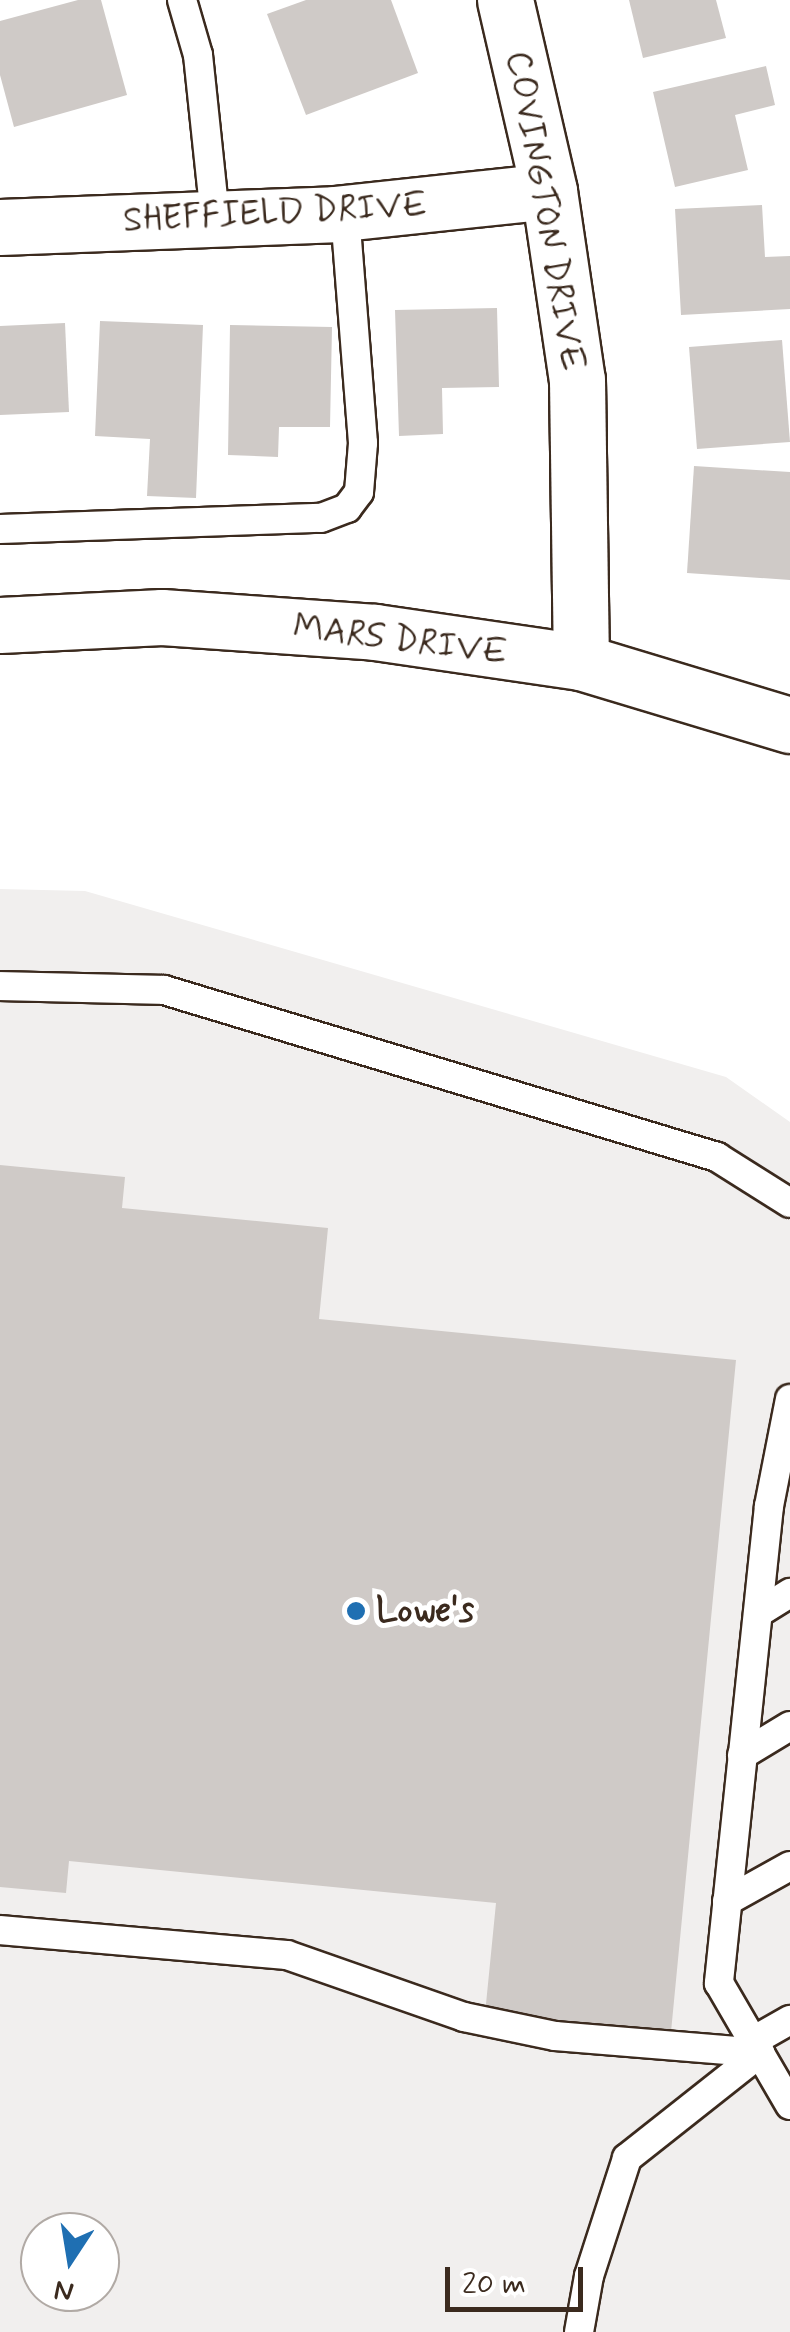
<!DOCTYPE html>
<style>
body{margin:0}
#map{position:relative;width:790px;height:2332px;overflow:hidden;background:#fff;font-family:Mynerve,sans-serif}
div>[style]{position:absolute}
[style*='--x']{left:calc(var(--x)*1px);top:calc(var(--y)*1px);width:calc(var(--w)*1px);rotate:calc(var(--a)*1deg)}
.built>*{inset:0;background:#f1efee}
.building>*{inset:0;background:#cfcac7}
.roads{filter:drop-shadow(2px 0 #3b2a1e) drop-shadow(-2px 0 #3b2a1e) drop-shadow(0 2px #3b2a1e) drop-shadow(0 -2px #3b2a1e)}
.service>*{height:28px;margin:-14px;padding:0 14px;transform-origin:14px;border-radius:14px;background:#fff}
.minor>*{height:55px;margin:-27.5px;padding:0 27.5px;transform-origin:27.5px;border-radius:27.5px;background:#fff}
.tertiary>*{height:55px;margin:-27.5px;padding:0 27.5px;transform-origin:27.5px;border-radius:27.5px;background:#fff}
.dots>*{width:28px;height:28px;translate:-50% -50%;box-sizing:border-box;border:5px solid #fff;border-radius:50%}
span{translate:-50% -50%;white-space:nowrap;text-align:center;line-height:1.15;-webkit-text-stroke:10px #fff;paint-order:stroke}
.street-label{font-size:35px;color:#3b2a1e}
.poi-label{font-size:35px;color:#3b2a1e;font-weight:700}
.left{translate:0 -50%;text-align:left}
.north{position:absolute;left:20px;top:2212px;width:100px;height:100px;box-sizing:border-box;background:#fff;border:2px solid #b1aaa5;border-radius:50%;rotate:192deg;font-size:28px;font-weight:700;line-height:40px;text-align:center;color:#3b2a1e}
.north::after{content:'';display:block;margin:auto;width:35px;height:45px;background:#1f6fb2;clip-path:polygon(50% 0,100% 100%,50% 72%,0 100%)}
.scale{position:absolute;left:445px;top:2267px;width:138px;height:45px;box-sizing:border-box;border:5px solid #3b2a1e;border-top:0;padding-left:12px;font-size:30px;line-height:35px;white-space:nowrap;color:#3b2a1e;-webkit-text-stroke:8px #fff;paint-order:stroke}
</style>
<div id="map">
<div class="built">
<i style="clip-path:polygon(evenodd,0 889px,85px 891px,726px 1077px,790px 1122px,790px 2332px,0 2332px,0 889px,40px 2232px,100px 2232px,100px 2292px,40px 2292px,40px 2232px)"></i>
</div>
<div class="building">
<i style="clip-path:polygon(78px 0,101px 0,127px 95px,14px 127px,0 75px,0 21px)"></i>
<i style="clip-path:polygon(306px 0,391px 0,418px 73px,306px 115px,267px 14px)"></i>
<i style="clip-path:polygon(629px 0,716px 0,726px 38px,643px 58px)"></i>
<i style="clip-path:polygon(766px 66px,775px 105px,735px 115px,748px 170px,675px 187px,653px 92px)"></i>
<i style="clip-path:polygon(762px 205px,765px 257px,790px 256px,790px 309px,681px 315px,675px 209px)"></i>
<i style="clip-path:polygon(497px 308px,499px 387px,442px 388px,443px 434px,399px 436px,395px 310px)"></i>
<i style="clip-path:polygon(100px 321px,203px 325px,196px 498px,147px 496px,150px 439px,95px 436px)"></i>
<i style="clip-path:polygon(65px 323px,69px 412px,0 415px,0 326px)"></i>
<i style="clip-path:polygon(230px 325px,332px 327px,330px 427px,279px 427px,278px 457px,228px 455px)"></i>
<i style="clip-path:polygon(782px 340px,790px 442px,697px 449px,689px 347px)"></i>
<i style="clip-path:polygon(694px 466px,790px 472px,790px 580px,687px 573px)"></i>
<i style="clip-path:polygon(0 1165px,125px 1177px,122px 1208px,328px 1228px,319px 1319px,736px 1360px,671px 2032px,485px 2014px,496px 1903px,69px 1861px,66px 1893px,0 1887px)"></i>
</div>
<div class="roads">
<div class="service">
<i style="--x:182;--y:0;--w:57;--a:73.8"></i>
<i style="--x:198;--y:55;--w:164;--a:84"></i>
<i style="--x:0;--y:529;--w:321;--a:-2"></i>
<i style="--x:321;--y:518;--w:28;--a:-21"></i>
<i style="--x:347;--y:508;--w:20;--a:-53"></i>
<i style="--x:359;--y:492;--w:49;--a:-85.3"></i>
<i style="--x:363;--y:443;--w:231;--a:-94.5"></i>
<i style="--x:0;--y:986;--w:164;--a:1.4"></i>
<i style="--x:164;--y:990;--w:578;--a:16.8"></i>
<i style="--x:717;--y:1157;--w:86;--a:32.2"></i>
<i style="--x:790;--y:1399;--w:109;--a:101.1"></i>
<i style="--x:769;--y:1506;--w:480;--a:96"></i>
<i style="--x:719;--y:1983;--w:141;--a:59.8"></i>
<i style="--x:758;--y:1613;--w:38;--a:-32"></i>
<i style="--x:742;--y:1755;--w:56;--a:-31.1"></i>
<i style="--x:727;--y:1901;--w:72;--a:-29.1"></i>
<i style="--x:0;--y:1930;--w:288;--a:5"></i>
<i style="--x:287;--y:1955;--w:188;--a:19.3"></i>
<i style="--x:464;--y:2017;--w:93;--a:11.8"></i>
<i style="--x:555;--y:2036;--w:206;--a:4.7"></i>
<i style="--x:753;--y:2041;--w:43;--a:-29.6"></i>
<i style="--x:579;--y:2332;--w:57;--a:-79.9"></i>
<i style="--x:589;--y:2276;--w:124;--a:-72.1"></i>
<i style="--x:627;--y:2158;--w:169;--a:-38.3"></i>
</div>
<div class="minor">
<i style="--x:505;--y:0;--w:196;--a:77"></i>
<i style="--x:549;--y:191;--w:191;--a:81.6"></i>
<i style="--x:577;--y:380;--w:282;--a:89.2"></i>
<i style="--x:0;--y:227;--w:334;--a:-2.2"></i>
<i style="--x:334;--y:214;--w:216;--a:-6.1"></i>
</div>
<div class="tertiary">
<i style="--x:0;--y:625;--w:162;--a:-2.8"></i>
<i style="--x:162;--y:617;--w:214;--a:4"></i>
<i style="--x:375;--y:632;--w:208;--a:8.3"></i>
<i style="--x:581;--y:662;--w:218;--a:16.8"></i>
</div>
</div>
<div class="dots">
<i style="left:356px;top:1611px;background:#1f6fb2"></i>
</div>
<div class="street-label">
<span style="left:545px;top:211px;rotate:80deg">COVINGTON DRIVE</span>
<span style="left:275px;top:213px;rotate:-3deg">SHEFFIELD DRIVE</span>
<span style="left:400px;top:640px;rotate:7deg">MARS DRIVE</span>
</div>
<div class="poi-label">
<span class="left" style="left:376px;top:1611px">Lowe's</span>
</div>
<div class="north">N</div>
<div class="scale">20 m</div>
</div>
